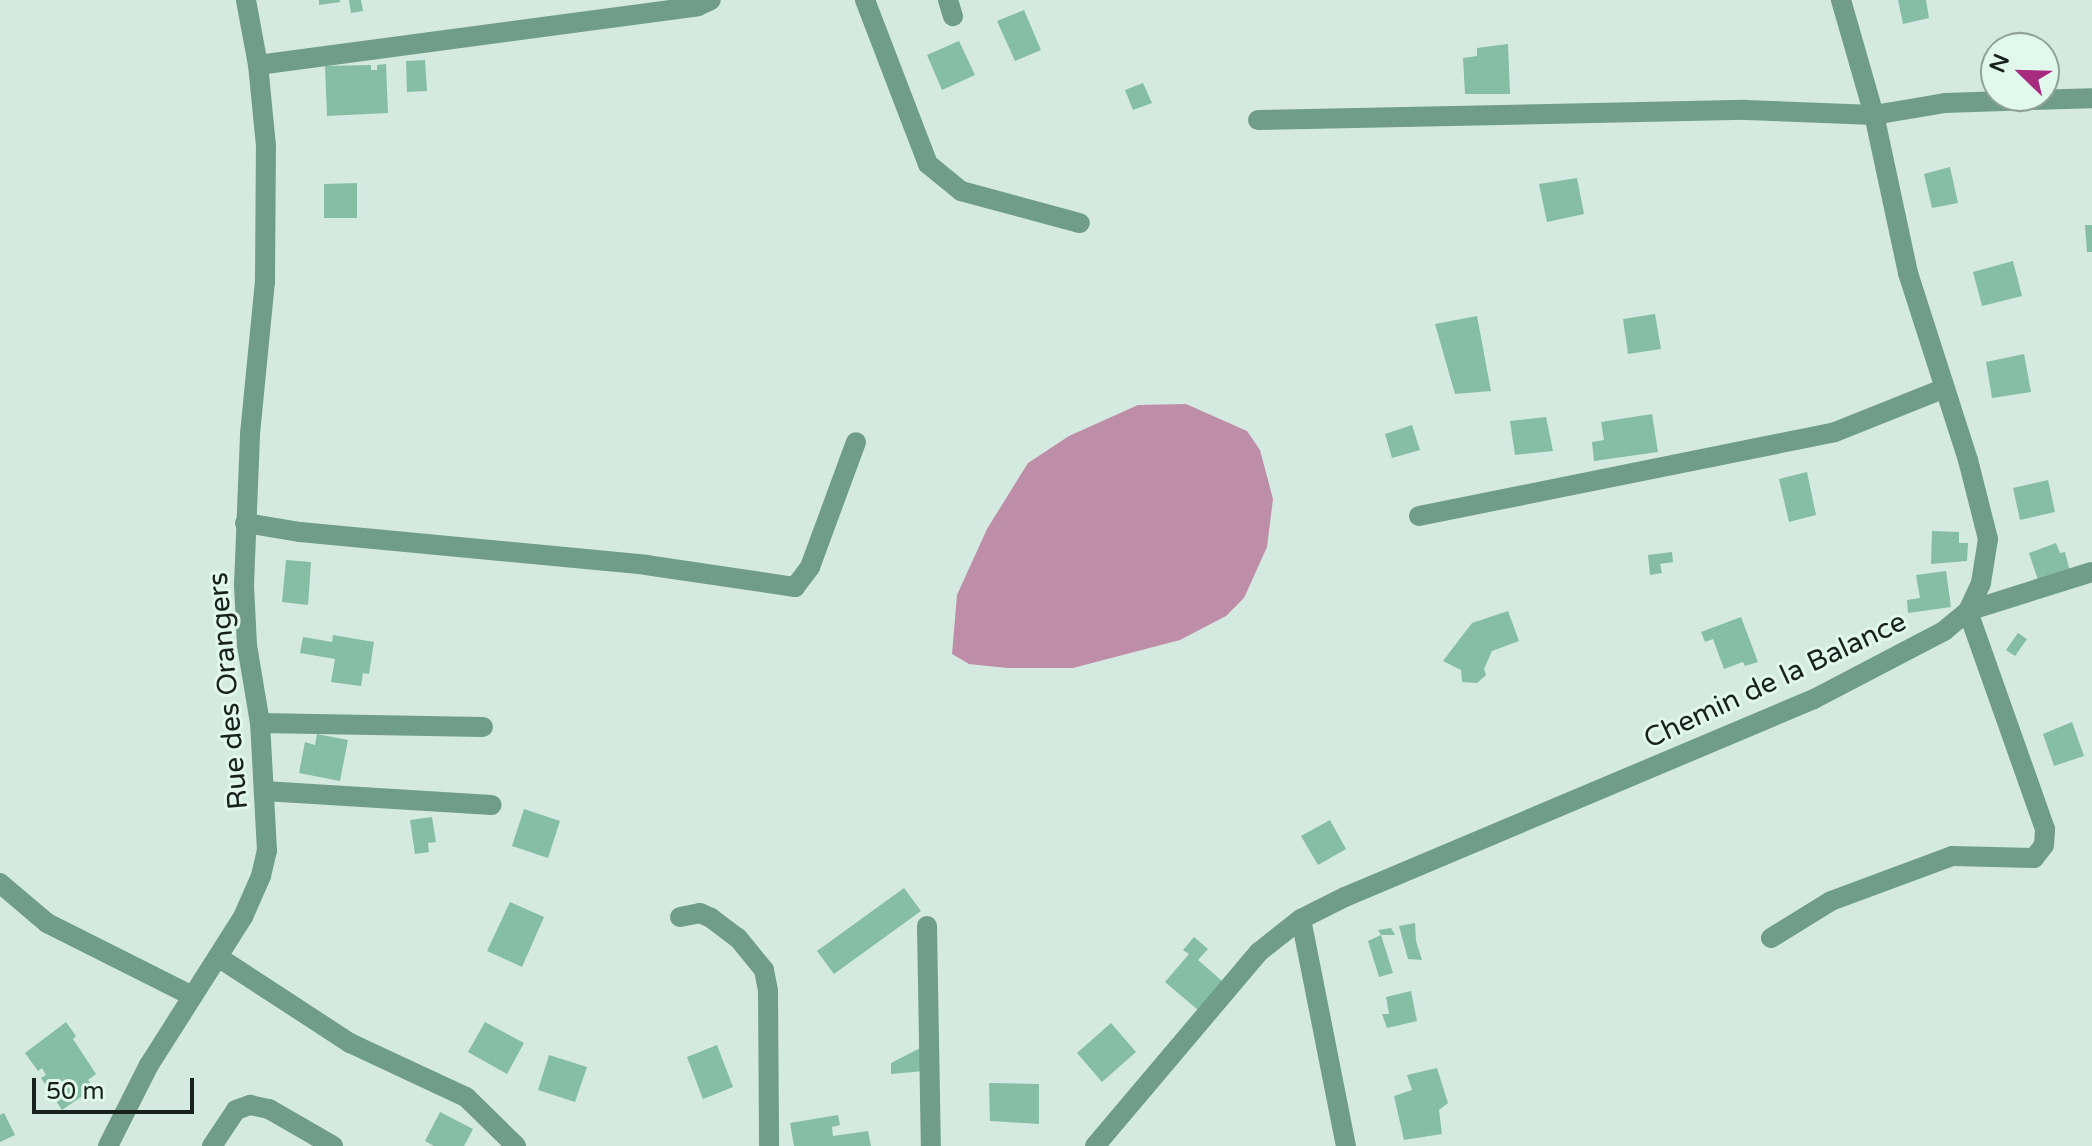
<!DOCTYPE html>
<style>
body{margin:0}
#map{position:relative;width:2092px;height:1146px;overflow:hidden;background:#d4eae0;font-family:"Varela Round",sans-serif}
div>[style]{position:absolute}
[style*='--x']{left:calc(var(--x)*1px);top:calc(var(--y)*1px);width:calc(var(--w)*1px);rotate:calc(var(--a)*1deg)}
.water>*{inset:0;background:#be8da8}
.building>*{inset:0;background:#85bda5}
.minor>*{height:20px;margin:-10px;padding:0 10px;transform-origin:10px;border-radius:10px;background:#6f9d8a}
span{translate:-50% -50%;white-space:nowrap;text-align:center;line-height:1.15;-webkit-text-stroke:6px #e1f8ed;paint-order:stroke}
.street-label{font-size:28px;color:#19211e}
.north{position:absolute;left:1980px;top:32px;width:80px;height:80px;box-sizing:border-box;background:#e1f8ed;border:2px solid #91a29a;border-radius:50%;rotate:293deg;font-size:22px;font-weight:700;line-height:32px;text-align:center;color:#19211e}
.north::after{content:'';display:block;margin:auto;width:28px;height:36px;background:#a72b7e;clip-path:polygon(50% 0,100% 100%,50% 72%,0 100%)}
.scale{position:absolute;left:32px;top:1078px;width:162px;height:36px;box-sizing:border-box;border:4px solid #19211e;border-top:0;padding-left:10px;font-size:24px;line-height:28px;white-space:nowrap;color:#19211e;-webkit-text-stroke:6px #e1f8ed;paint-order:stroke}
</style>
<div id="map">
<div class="water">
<i style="clip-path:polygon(1186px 404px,1247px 431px,1260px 450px,1273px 499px,1267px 547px,1244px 598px,1226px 616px,1180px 640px,1073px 668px,1007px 668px,969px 664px,952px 654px,957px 595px,987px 529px,1028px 463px,1069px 436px,1138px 405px)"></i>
</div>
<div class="building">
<i style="clip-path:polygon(319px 0,340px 0,340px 2px,319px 5px)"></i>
<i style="clip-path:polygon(349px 0,361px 0,363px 11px,351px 13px)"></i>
<i style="clip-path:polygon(1898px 0,1926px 0,1929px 18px,1903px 24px)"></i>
<i style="clip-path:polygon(1024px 10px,1041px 50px,1015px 61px,997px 21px)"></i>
<i style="clip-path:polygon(959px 41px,975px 75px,942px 90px,927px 55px)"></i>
<i style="clip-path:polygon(1508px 44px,1510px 94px,1465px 94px,1463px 58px,1477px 56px,1477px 48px)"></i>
<i style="clip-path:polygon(425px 60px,427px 91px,407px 92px,406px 61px)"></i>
<i style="clip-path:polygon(386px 64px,388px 113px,327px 116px,325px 66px,371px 65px,371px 70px,377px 70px,377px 65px)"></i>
<i style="clip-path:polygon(1143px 83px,1152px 103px,1133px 110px,1125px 90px)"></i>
<i style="clip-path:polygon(1950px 167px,1958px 203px,1932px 208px,1924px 174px)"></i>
<i style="clip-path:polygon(1577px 178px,1584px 214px,1547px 222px,1539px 184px)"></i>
<i style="clip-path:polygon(357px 183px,357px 218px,324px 218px,324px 184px)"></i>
<i style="clip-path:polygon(2085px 225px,2092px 225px,2092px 252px,2087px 252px)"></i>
<i style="clip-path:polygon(2013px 261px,2022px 296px,1982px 306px,1973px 272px)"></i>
<i style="clip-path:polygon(1655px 314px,1661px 349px,1628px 354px,1623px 319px)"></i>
<i style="clip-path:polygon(1477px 316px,1491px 391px,1455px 394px,1435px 324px)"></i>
<i style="clip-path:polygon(2024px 354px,2031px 392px,1992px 398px,1986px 362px)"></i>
<i style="clip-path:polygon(1652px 414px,1658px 452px,1594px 461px,1592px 442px,1604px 440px,1601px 422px)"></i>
<i style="clip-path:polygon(1546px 417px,1553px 451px,1515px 455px,1510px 421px)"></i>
<i style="clip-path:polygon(1412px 425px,1420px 450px,1392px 458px,1385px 434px)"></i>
<i style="clip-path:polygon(1807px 472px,1816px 515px,1789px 522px,1779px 479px)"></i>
<i style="clip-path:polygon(2048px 480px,2055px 512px,2020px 520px,2013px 488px)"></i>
<i style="clip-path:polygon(1932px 531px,1959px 532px,1959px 543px,1968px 543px,1967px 561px,1931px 564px)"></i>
<i style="clip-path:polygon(2056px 543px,2060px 553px,2065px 552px,2071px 576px,2040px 586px,2029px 553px)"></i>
<i style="clip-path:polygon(1672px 552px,1673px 562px,1660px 564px,1662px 573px,1650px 575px,1648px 555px)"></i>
<i style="clip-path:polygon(286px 560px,311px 562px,308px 605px,282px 602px)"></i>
<i style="clip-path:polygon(1946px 571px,1951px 607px,1908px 613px,1907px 600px,1920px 598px,1916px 575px)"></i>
<i style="clip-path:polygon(1508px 611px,1519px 641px,1492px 651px,1484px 669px,1486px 675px,1477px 683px,1462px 682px,1461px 670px,1443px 661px,1472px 623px)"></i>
<i style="clip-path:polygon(1741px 617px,1758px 662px,1745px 666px,1743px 662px,1724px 669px,1713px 639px,1705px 642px,1701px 632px)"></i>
<i style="clip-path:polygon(2018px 633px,2027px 639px,2015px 656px,2006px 650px)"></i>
<i style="clip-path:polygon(333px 635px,374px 642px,369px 674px,363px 673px,361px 686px,331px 682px,335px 659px,300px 653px,303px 637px,332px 642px)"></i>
<i style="clip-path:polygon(2072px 722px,2084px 756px,2054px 766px,2043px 734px)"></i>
<i style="clip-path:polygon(317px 734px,348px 740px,340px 781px,299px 773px,305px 742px,315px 745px)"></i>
<i style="clip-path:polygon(524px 809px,560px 821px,548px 858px,512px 846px)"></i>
<i style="clip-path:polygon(432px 817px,436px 842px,428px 843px,429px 852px,415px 854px,410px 820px)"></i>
<i style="clip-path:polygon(1330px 820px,1346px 849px,1318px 865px,1301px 836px)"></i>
<i style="clip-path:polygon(904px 888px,921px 911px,834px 974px,817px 951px)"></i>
<i style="clip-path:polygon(510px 902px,544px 917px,522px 967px,487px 951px)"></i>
<i style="clip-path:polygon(1415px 923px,1416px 941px,1422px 960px,1408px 959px,1399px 926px)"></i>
<i style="clip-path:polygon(1391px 928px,1395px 935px,1381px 935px,1393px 973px,1379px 977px,1368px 941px,1381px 935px,1378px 930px)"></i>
<i style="clip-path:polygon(1194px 937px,1208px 949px,1198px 960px,1222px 981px,1198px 1010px,1165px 982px,1189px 954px,1183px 950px)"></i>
<i style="clip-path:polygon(1411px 991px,1417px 1021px,1387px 1028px,1382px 1014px,1389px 1014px,1386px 997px)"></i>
<i style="clip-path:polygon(66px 1022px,76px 1036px,73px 1039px,96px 1074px,88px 1080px,94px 1088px,62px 1110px,41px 1078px,46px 1075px,42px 1068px,38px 1071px,25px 1053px)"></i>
<i style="clip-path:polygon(485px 1022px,524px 1043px,507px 1074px,468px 1052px)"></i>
<i style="clip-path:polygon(1111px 1023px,1136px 1052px,1102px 1082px,1077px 1053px)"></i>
<i style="clip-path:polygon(934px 1041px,940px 1098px,927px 1099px,924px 1071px,891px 1074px,891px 1063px)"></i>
<i style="clip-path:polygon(717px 1045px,733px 1087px,703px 1099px,687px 1057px)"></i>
<i style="clip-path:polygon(549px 1055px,587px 1067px,575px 1102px,538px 1090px)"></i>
<i style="clip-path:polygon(1437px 1068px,1448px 1103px,1439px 1110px,1442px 1134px,1404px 1140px,1394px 1096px,1412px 1090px,1407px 1075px)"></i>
<i style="clip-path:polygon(989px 1083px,1039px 1084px,1039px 1124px,990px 1121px)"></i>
<i style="clip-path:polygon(440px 1112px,473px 1129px,464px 1146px,434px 1146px,425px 1141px)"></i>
<i style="clip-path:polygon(4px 1113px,15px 1135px,0 1142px,0 1115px)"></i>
<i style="clip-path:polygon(838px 1115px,840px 1125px,832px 1127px,833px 1136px,868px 1131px,871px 1146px,794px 1146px,790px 1123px)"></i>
</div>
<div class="minor">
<i style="--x:865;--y:0;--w:176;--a:69"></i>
<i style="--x:928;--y:164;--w:43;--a:39.3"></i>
<i style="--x:961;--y:191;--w:123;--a:15.1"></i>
<i style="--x:948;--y:0;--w:17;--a:73"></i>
<i style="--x:258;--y:65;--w:444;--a:-7.6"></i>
<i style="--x:698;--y:6;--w:14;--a:-25"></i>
<i style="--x:1258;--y:120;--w:488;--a:-1.2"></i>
<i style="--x:1746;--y:110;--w:128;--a:2.2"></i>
<i style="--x:1874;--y:115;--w:72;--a:-9.6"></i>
<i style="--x:1945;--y:103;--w:147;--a:-1.9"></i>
<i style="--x:1419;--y:516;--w:424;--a:-11.4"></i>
<i style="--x:1835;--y:432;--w:118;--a:-21.8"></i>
<i style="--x:245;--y:523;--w:56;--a:9.3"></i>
<i style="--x:300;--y:532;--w:348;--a:5.4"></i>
<i style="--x:646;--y:565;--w:151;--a:8.4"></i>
<i style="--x:795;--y:587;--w:25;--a:-53"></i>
<i style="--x:810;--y:567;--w:133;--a:-69.8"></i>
<i style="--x:260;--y:723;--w:223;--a:1"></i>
<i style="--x:264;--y:791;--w:228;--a:3.5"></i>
<i style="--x:0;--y:883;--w:62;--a:40.4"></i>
<i style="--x:47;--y:923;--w:162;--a:26.7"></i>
<i style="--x:680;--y:917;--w:20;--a:-11"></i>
<i style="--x:700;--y:913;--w:12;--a:24"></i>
<i style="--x:711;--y:918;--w:34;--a:37"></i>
<i style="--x:738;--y:938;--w:41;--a:50.9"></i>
<i style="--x:764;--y:970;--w:21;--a:79"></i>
<i style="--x:768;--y:991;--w:155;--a:89.6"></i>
<i style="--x:1301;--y:919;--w:231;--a:78.8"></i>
<i style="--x:927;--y:926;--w:220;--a:89"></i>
<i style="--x:1771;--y:938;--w:70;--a:-31.7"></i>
<i style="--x:1831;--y:901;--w:129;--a:-20.4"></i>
<i style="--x:1952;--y:856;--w:82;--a:1.4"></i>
<i style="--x:2034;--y:858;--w:16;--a:-52"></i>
<i style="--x:2044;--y:845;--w:16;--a:-86"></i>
<i style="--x:2045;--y:829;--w:231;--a:-109.5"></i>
<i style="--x:1968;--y:611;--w:130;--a:-17.5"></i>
<i style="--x:218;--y:957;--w:158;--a:33.1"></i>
<i style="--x:350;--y:1043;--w:128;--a:25"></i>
<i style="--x:466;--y:1097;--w:70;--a:44.4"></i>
<i style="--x:108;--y:1146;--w:91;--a:-63.2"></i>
<i style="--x:149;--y:1065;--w:175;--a:-57.6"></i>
<i style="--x:243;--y:917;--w:45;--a:-66.3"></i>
<i style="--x:261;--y:876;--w:26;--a:-77"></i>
<i style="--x:267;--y:851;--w:128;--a:-93.1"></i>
<i style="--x:260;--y:723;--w:79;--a:-99.5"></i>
<i style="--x:247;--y:645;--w:60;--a:-92.9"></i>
<i style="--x:244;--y:585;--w:151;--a:-87.7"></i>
<i style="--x:250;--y:434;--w:153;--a:-84.4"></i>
<i style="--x:265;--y:282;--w:136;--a:-89.6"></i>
<i style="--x:266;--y:146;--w:81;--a:-95.6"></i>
<i style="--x:258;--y:65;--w:66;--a:-100.5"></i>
<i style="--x:212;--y:1146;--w:43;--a:-56.3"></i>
<i style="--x:236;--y:1110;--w:15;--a:-20"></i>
<i style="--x:250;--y:1105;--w:19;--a:12"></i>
<i style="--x:269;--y:1109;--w:74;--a:30"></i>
<i style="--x:1095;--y:1146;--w:254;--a:-49.8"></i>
<i style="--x:1259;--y:952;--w:53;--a:-38.2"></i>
<i style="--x:1301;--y:919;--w:49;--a:-26.6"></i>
<i style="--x:1345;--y:897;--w:509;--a:-22.89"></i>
<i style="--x:1814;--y:699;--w:147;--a:-27.6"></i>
<i style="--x:1944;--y:631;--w:31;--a:-40"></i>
<i style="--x:1968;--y:611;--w:31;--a:-65"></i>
<i style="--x:1981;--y:583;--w:45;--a:-81"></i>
<i style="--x:1988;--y:539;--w:81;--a:-104.2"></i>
<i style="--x:1968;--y:460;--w:196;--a:-107.8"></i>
<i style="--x:1908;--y:273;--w:162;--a:-102.1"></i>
<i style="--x:1874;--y:115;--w:120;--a:-106"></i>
</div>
<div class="street-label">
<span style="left:1775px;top:680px;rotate:-25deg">Chemin de la Balance</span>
<span style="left:228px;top:691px;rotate:-95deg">Rue des Orangers</span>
</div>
<div class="north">N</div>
<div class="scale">50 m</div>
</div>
